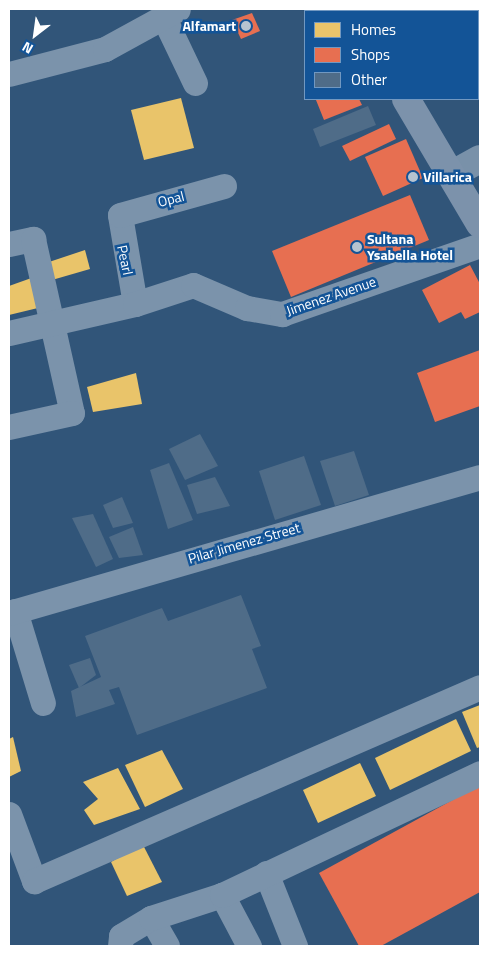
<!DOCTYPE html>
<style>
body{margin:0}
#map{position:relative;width:489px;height:955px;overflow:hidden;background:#315579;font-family:"Titillium Web",sans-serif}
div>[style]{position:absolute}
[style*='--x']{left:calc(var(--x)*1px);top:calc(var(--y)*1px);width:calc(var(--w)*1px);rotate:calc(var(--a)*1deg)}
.homes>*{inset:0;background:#e9c46a}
.shops>*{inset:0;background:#e76f51}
.building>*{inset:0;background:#4f6c88}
.minor>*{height:25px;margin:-12.5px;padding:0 12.5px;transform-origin:12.5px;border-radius:12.5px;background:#7b93ab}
.major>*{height:28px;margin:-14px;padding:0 14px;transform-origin:14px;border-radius:14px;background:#7991a9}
.highway>*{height:28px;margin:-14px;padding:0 14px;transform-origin:14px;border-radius:14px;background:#7c92ab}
.dots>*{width:14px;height:14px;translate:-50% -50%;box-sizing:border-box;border:2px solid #135497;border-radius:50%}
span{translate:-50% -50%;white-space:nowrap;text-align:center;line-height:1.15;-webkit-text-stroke:5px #135497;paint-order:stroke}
.poi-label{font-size:14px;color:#fff;font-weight:700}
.right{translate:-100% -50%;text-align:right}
.left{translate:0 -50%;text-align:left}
.street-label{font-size:14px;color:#fff}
.frame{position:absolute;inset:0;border:10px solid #fff;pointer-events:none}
.legend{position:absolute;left:304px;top:10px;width:175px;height:90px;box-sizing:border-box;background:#135497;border:1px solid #7198c1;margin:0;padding:6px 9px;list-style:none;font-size:15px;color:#fff}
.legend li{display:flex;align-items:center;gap:10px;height:25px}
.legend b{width:25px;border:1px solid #7198c1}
.north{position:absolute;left:10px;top:10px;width:50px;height:50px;-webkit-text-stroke:4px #135497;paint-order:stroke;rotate:210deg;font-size:14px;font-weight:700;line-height:20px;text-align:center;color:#fff}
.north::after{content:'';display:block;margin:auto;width:18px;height:22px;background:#fff;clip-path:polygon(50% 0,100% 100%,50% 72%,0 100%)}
</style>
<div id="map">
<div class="homes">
<i style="clip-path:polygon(181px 98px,194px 148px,144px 160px,131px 110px)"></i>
<i style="clip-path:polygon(85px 250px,90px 269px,52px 280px,46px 263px)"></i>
<i style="clip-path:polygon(37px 276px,42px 307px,9px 315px,9px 286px)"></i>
<i style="clip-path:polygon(136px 373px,142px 404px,93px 412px,87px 387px)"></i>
<i style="clip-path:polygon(480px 705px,480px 747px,477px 748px,462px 712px)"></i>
<i style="clip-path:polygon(456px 719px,471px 751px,390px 790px,375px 758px)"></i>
<i style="clip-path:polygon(13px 737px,21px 771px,9px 777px,9px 739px)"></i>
<i style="clip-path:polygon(162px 750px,183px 789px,145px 807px,125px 765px)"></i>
<i style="clip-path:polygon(360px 763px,376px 796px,318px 823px,303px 790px)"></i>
<i style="clip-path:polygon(118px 768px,140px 809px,94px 825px,84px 810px,98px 799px,83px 782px)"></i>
<i style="clip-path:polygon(142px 843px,162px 882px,127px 896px,111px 862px)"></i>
</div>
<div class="shops">
<i style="clip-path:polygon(480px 9px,480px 83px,478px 11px,422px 10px)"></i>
<i style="clip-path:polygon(252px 13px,260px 31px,241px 39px,232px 20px)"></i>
<i style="clip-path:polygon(359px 99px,362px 105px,324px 120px,316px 100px)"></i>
<i style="clip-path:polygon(389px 124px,396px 139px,350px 161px,342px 146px)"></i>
<i style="clip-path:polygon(406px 139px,423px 178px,383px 196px,365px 157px)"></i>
<i style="clip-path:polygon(410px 195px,429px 240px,291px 297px,272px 251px)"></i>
<i style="clip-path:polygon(470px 265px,480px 284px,480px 312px,465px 319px,461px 312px,439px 323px,422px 290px)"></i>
<i style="clip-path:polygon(480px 350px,480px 406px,435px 422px,417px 373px)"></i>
<i style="clip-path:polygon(480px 785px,480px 892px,381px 946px,359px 946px,319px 873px)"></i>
</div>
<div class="building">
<i style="clip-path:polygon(368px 106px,376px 125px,320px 147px,313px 129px)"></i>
<i style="clip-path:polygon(200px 434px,218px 466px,185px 480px,169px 449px)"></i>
<i style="clip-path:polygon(354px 451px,369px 495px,335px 506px,320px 461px)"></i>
<i style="clip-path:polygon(304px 456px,321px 505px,275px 520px,259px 471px)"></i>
<i style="clip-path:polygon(169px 463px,193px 520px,168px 529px,150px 470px)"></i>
<i style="clip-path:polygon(215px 477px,230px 506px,197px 514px,187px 485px)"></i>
<i style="clip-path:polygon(122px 497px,133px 523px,113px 528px,103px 505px)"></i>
<i style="clip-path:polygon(93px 514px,113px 559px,96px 567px,72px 518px)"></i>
<i style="clip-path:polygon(133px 527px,143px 555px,119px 558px,109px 537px)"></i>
<i style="clip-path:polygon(241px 595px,261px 646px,252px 649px,267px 688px,137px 735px,119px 687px,109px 690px,115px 704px,76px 717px,71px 691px,101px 677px,85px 636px,162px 608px,168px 621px)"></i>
<i style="clip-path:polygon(90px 658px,96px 675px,79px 688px,69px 665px)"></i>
</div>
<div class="minor">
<i style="--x:164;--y:18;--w:72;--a:64.5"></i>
<i style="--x:9;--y:74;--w:99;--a:-14.6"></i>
<i style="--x:105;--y:49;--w:83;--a:-28.7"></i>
<i style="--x:9;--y:244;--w:25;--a:-12"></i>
<i style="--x:33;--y:239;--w:178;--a:77.4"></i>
<i style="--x:72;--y:413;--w:65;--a:167.5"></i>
<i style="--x:135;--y:304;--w:90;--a:-99.6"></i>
<i style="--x:120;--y:215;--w:108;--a:-15.6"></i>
<i style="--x:9;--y:333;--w:129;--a:-13"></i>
<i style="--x:135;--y:304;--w:61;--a:-18.1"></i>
<i style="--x:193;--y:285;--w:59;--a:23.1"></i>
<i style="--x:247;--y:308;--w:36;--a:10"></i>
<i style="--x:282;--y:314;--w:210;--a:-19.2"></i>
<i style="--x:15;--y:611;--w:96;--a:73.1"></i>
<i style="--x:9;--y:613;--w:490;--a:-16.1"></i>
<i style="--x:9;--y:814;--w:72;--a:69.5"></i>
<i style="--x:34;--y:881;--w:486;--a:-23.5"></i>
<i style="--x:266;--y:873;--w:79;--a:68.3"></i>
<i style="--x:151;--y:918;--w:32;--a:60"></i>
<i style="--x:120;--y:946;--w:10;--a:-84"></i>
<i style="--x:121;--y:936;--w:35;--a:-31"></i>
<i style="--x:151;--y:918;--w:75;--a:-17.9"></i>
<i style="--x:249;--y:946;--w:58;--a:-117.9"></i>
<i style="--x:222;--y:895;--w:285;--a:-25.3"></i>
</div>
<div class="major">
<i style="--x:451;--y:175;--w:33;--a:-29"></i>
</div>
<div class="highway">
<i style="--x:350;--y:9;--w:2;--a:63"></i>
<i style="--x:406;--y:99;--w:145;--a:59.4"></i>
</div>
<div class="dots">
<i style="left:246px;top:26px;background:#b7c4d0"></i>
<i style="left:413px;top:177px;background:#b7c4d0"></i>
<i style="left:357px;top:247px;background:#b7c4d0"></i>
</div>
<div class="poi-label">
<span class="right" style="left:236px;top:26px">Alfamart</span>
<span class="left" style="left:423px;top:177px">Villarica</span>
<span class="left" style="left:367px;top:247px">Sultana<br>Ysabella Hotel</span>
</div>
<div class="street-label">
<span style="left:171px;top:199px;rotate:-14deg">Opal</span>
<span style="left:125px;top:260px;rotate:78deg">Pearl</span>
<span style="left:331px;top:296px;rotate:-19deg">Jimenez Avenue</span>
<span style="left:244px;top:543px;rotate:-16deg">Pilar Jimenez Street</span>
</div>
<div class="frame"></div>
<ul class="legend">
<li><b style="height:14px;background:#e9c46a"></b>Homes</li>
<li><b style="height:14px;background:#e76f51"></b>Shops</li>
<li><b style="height:14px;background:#4f6c88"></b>Other</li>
</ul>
<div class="north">N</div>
</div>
